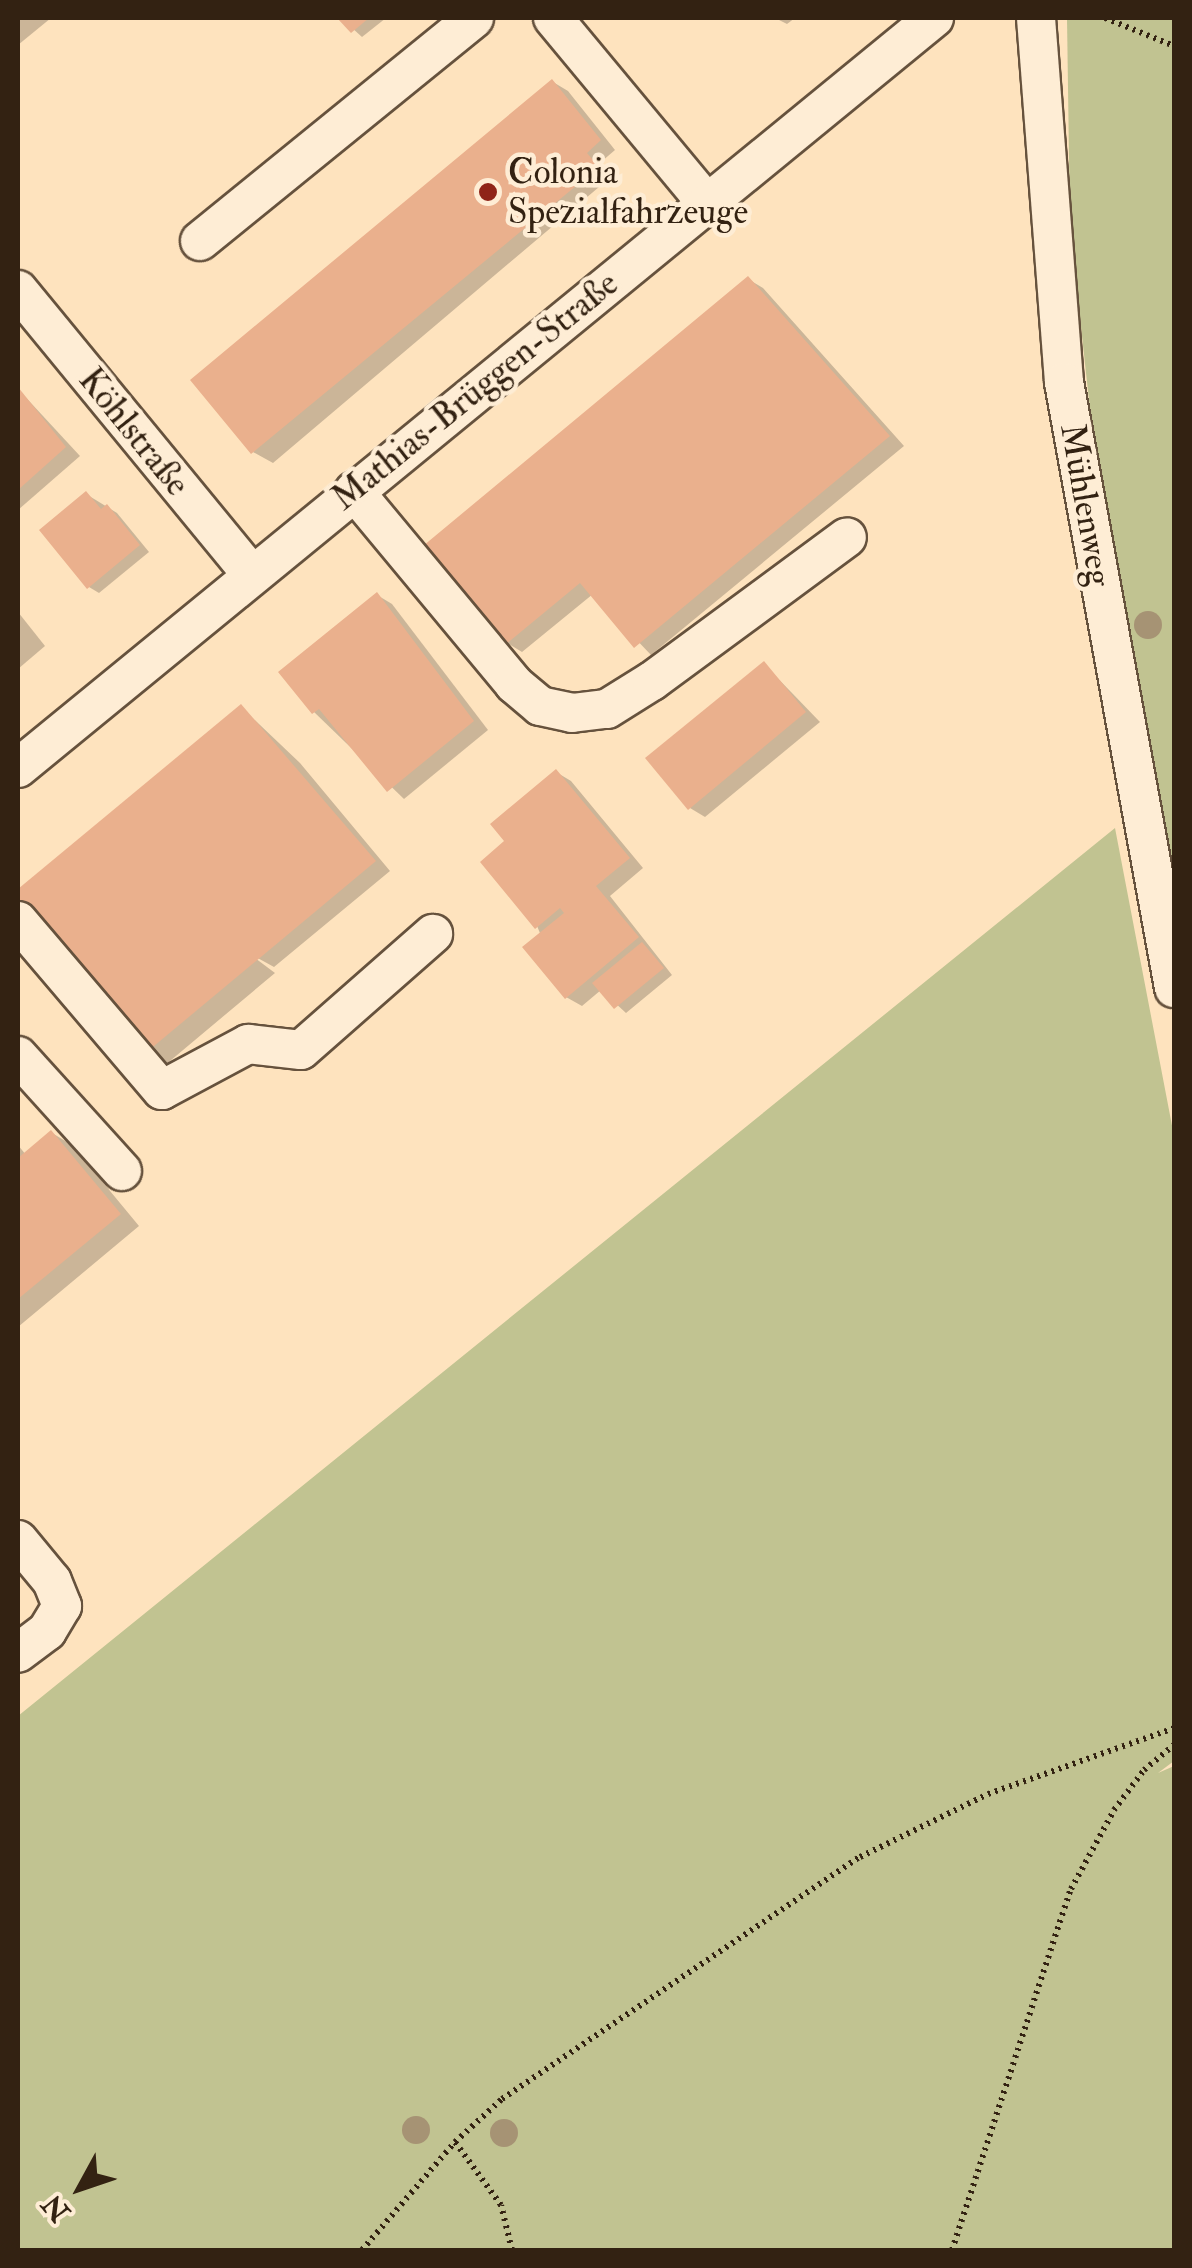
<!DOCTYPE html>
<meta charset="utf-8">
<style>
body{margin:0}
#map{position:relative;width:1192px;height:2268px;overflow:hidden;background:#fee3be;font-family:"IM FELL Double Pica",serif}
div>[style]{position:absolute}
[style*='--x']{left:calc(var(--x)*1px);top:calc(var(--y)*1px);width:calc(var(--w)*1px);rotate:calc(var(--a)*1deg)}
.green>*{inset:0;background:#c1c391}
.shadow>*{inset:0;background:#0003}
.building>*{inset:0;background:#eab08d}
.path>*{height:6px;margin-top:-3px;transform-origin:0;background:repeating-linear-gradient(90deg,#332212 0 2.5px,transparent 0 7.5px)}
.roads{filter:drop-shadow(2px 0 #66523d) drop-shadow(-2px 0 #66523d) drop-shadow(0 2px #66523d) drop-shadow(0 -2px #66523d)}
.minor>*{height:38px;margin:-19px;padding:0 19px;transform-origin:19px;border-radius:19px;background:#feedd5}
.trees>*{width:28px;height:28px;margin:-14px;border-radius:50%;background:#a69374}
.dots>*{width:28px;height:28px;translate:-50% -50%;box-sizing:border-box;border:5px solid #feedd5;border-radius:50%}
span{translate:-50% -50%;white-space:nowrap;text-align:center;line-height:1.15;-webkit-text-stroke:9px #feedd5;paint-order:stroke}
.poi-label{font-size:35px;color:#332212}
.left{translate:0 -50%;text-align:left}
.street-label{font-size:35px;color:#332212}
.frame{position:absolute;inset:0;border:20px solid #332212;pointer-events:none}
.north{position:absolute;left:30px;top:2138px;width:100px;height:100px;-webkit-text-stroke:8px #feedd5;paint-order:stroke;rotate:230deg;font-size:28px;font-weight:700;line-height:40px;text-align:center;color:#332212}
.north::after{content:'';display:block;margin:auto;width:35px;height:45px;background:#332212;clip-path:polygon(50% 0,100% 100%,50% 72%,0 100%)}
</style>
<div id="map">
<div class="green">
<i style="clip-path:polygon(1067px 18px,1174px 18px,1174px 900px,1094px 446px,1070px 226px)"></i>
<i style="clip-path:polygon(1115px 828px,1174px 1136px,1174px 1761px,1158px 1773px,1174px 1766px,1174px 2250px,18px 2250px,18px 1716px)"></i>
</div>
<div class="shadow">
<i style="clip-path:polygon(18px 18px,51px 18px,18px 45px)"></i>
<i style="clip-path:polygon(341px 18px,386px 18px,362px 37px)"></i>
<i style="clip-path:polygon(775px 18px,795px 18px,787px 24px)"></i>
<i style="clip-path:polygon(553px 82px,568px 91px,615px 150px,601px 162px,612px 176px,273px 463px,253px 452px)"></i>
<i style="clip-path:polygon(748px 279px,763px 288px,904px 446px,651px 655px,593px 594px,522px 652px,507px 643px)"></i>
<i style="clip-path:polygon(18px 389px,80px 456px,18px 510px)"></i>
<i style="clip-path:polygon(86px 494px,117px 513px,149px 552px,99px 593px,89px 587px)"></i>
<i style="clip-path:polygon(377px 595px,392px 604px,488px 730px,404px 799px,314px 712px)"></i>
<i style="clip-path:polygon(18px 612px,45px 646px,18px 669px)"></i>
<i style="clip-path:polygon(764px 664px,820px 722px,705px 817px,690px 808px)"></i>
<i style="clip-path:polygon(241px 707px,300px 763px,390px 871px,274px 967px,247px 952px,275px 973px,164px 1066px,144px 1054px,18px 901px,18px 893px)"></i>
<i style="clip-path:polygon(556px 772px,571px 781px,643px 868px,610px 896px,672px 975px,626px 1013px,601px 990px,582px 1006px,566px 997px,504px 845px)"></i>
<i style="clip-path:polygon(52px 1133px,72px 1145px,139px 1226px,18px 1327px,18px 1145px,26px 1155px)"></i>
</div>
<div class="building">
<i style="clip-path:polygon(337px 18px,369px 18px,351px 33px)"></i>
<i style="clip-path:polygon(552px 79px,601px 140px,587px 153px,599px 167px,251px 454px,190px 380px)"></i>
<i style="clip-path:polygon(748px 276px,890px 436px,634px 648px,580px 583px,505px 645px,423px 546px)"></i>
<i style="clip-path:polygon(18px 387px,66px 447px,18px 490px)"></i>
<i style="clip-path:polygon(86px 491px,101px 509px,107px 504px,140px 545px,87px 589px,39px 530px)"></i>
<i style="clip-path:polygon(377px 592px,474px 721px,387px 792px,319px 709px,312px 714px,278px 672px)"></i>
<i style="clip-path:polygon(764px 661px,806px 712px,688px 810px,645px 758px)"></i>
<i style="clip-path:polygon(241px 704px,376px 861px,142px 1056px,18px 905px,18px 889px)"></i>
<i style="clip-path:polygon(556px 769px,630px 858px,596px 886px,639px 937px,565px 999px,522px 947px,564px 913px,560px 908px,535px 929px,480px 862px,504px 841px,490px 824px)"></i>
<i style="clip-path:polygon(642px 942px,664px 968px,614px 1009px,592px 983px)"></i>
<i style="clip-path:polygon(51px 1130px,121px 1214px,18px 1299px,18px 1158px)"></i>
</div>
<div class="path">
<i style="--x:1105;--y:18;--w:74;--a:22.1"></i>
<i style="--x:362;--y:2250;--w:143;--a:-49.3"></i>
<i style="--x:512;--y:2250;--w:46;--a:-103.7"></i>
<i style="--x:501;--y:2205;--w:78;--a:-126.1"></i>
<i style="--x:455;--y:2142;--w:64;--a:-42.5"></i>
<i style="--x:502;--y:2099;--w:432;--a:-34.1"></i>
<i style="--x:860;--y:1857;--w:143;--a:-26.2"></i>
<i style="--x:988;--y:1794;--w:197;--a:-19.5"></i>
<i style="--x:952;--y:2250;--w:380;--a:-71.8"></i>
<i style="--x:1071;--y:1889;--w:90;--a:-61.4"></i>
<i style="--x:1114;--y:1810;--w:50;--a:-53.1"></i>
<i style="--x:1144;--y:1770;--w:39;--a:-40"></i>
</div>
<div class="roads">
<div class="minor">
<i style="--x:553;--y:18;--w:239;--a:50.3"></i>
<i style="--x:1036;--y:18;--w:365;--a:85.6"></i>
<i style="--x:1064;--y:382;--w:616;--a:79.71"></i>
<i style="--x:200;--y:241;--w:353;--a:-39.1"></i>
<i style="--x:18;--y:290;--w:367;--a:50.6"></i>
<i style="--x:354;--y:491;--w:251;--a:50.3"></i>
<i style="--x:514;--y:684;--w:34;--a:40"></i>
<i style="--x:540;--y:706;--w:33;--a:12"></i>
<i style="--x:572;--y:713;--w:35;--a:-7"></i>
<i style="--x:607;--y:709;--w:53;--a:-31.9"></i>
<i style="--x:652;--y:681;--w:242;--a:-36.4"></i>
<i style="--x:18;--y:768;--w:1184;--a:-39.31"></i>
<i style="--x:18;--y:921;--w:222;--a:49.6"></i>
<i style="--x:162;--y:1090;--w:98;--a:-28.1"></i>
<i style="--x:248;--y:1044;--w:53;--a:6.5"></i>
<i style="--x:301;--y:1050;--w:176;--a:-41.3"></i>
<i style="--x:18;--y:1056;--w:155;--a:47.9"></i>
<i style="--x:18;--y:1540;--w:53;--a:50.3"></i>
<i style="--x:52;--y:1581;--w:27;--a:68"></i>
<i style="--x:62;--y:1606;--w:29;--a:121"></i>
<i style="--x:47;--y:1631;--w:36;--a:143"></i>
</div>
</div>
<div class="trees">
<i style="left:1148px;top:625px"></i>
<i style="left:416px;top:2130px"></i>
<i style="left:504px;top:2133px"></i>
</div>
<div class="dots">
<i style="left:488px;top:192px;background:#8f2418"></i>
</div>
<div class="poi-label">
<span class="left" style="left:508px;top:192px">Colonia<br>Spezialfahrzeuge</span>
</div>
<div class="street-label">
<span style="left:475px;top:391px;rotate:-39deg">Mathias-Brüggen-Straße</span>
<span style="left:134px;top:432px;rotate:51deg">Köhlstraße</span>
<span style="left:1086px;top:505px;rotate:80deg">Mühlenweg</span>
</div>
<div class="frame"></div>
<div class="north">N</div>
</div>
